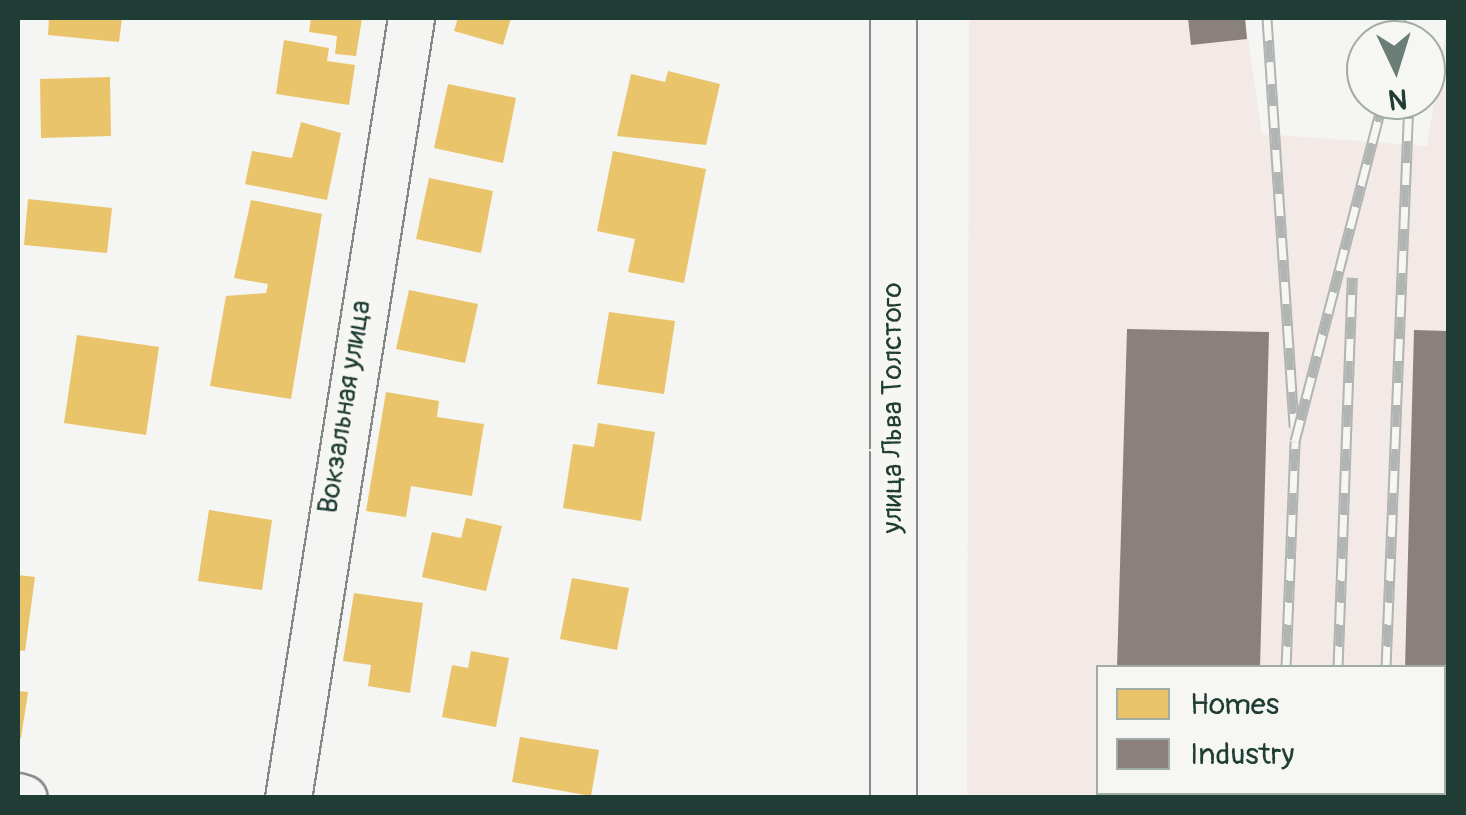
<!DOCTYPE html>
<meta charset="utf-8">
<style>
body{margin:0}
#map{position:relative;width:1466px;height:815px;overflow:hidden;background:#f5f5f3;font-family:Pangolin,sans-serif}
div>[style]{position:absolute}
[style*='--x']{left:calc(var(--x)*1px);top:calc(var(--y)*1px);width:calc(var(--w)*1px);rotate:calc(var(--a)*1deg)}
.built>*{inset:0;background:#f3e9e6}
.homes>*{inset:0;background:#e9c46a}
.industry>*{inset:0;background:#8a817c}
.roads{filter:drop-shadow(2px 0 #858a88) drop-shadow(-2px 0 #858a88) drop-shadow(0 2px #858a88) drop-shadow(0 -2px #858a88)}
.minor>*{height:45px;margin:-22.5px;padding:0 22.5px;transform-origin:22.5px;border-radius:22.5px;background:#f5f5f3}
.rail>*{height:11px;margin-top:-5.5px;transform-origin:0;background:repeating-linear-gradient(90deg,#f6f6f2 0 22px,#b0b4b2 0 44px);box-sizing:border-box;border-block:2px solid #b0b4b2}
span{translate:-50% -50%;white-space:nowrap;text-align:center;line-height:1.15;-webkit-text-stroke:10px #f6f6f2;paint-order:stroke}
.street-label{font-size:28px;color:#1f3d34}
.frame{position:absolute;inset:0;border:20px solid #1f3d34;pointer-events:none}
.legend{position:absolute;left:1096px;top:665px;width:350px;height:130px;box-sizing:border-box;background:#f6f6f2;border:2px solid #a0aca6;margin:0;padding:12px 18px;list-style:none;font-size:30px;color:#1f3d34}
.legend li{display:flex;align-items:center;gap:20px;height:50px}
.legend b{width:50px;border:2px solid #a0aca6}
.north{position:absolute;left:1346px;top:20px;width:100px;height:100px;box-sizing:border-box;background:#f6f6f2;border:2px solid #a0aca6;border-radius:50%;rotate:176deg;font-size:28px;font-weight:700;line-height:40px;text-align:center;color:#1f3d34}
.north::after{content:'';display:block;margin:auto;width:35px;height:45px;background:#6a7d77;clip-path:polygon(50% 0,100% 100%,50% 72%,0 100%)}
</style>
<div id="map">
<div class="built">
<i style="clip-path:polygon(evenodd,969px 18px,1245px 18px,1262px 134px,1427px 146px,1448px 18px,1448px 797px,967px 798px,969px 18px,1098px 668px,1444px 668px,1444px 792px,1098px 792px,1098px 668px)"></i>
</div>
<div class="homes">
<i style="clip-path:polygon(49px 18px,122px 18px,119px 42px,48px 35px)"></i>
<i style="clip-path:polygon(311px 18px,362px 18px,356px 56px,335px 54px,337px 36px,309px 32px)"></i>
<i style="clip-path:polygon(458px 18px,511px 18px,503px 45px,454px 31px)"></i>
<i style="clip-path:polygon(284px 40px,329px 48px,327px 61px,355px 65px,349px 105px,276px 94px)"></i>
<i style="clip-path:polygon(668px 71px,720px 84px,706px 145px,617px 136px,631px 74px,665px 82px)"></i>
<i style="clip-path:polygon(110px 77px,111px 136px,41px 138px,40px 79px)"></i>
<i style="clip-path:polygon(448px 84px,516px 98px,503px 163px,434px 148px)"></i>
<i style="clip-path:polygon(301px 122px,341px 133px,327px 200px,245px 184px,252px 151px,292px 158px)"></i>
<i style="clip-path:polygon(613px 151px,706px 169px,684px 283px,628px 272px,635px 239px,597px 231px)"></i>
<i style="clip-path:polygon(429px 178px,493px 191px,481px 253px,416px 239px)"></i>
<i style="clip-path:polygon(28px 199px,112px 208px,107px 253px,24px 245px)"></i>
<i style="clip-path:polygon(251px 200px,322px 214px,291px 399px,210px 386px,226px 296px,266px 293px,268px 284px,234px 278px)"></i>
<i style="clip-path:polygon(409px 290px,478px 304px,465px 363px,396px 349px)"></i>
<i style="clip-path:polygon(609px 312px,675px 321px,664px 394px,597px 384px)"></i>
<i style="clip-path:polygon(77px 335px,159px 347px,146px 435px,64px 423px)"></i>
<i style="clip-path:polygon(386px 392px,439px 401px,437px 417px,484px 424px,472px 496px,411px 486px,406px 517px,366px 511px)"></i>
<i style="clip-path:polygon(598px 423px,655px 432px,641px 521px,563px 508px,573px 444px,594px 447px)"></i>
<i style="clip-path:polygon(209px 510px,272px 520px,262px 590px,198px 581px)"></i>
<i style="clip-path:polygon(466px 518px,502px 526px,486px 591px,422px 577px,432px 532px,461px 538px)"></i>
<i style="clip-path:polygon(18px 575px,35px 577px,25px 651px,18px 650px)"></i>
<i style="clip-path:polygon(572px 578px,629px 588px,617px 650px,560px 639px)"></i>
<i style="clip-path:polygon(354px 593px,423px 603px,410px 693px,368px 686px,371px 665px,343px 661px)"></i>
<i style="clip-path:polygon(471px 651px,509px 658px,496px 727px,442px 717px,452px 665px,468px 668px)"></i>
<i style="clip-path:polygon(18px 691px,28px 692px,21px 738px,18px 738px)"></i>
<i style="clip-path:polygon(520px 737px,599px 750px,591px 796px,512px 782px)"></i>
</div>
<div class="industry">
<i style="clip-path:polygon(1188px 18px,1245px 18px,1247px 39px,1191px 45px)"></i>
<i style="clip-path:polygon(1127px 329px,1269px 332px,1260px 668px,1117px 668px)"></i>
<i style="clip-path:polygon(1414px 330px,1448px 331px,1448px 798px,1401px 798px,1444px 792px,1444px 668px,1405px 668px)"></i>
<i style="clip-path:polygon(1114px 792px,1256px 792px,1114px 798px)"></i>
</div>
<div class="roads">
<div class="minor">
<i style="--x:893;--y:18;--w:780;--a:90"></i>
<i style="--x:18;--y:796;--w:6;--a:18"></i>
<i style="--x:288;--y:798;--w:790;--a:-81.04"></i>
</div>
</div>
<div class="rail">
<i style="--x:1267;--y:18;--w:410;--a:86.2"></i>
<i style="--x:1396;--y:40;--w:23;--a:-77"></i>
<i style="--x:1286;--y:668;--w:227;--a:-87.7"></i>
<i style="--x:1295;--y:441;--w:352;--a:-75.5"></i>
<i style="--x:1338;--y:668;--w:391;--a:-87.9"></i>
<i style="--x:1386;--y:668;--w:568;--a:-87.68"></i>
<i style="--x:1281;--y:798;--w:6;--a:-81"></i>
<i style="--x:1333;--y:798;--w:6;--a:-90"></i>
<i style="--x:1381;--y:798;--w:6;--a:-81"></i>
</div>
<div class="street-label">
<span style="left:345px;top:407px;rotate:-81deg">Вокзальная улица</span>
<span style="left:893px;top:408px;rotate:-90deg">улица Льва Толстого</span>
</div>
<div class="frame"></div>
<ul class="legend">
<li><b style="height:28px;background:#e9c46a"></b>Homes</li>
<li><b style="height:28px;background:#8a817c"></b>Industry</li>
</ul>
<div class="north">N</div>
</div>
